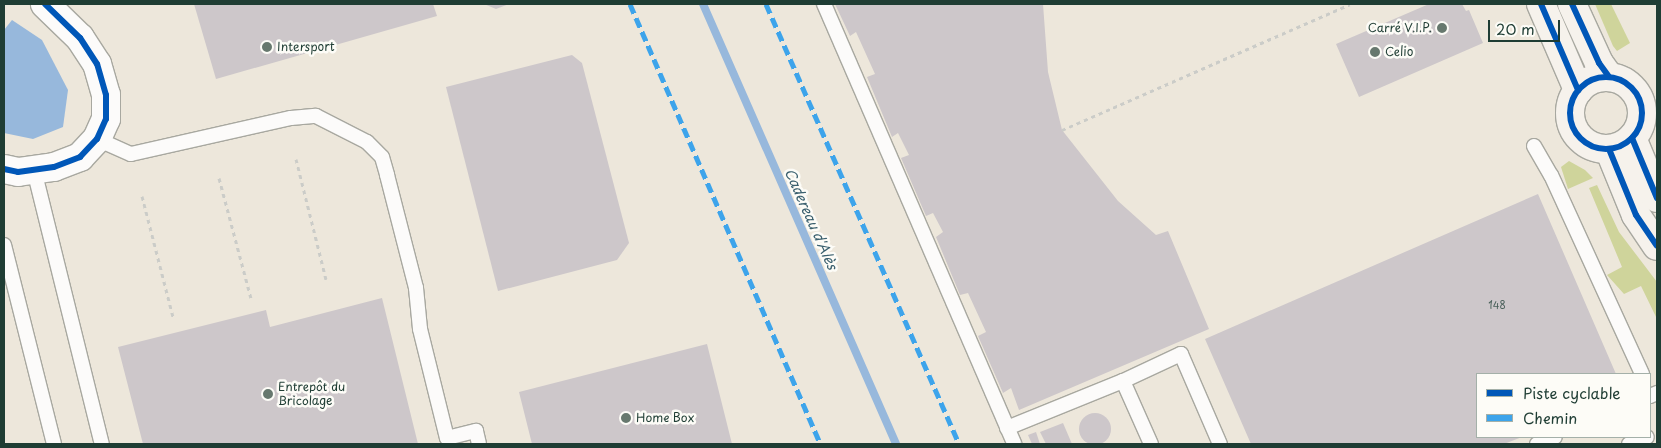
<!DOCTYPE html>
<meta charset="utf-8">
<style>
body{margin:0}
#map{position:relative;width:1661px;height:448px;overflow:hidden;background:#ede7db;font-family:"Playpen Sans",sans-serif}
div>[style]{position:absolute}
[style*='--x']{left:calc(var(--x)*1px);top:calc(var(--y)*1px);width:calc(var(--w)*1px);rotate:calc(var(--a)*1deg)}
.green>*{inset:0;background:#cfd49b}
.water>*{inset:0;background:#97b8dc}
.stream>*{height:8px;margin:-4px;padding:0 4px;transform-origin:4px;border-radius:4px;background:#97b8dc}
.building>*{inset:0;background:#cdc7ca}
.round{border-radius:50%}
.path>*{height:3px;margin-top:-1.5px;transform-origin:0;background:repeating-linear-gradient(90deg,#cbccc8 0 4px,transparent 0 8px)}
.roads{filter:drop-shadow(1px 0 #a8a8a0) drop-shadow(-1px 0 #a8a8a0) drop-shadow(0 1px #a8a8a0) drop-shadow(0 -1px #a8a8a0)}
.lane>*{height:14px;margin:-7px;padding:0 7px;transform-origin:7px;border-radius:7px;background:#fcfbfa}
.street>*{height:28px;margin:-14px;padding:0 14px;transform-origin:14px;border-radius:14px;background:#fcfbfa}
.secondary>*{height:28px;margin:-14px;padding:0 14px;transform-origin:14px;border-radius:14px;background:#f6f2ec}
.secondary>.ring{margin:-14px;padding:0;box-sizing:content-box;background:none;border:28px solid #f6f2ec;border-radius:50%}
.quiet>*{height:5px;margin-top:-2.5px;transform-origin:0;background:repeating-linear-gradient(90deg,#3da4eb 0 10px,transparent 0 15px)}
.cycleway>*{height:6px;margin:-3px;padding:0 3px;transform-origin:3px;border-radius:3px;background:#0057b8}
.cycleway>.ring{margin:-3px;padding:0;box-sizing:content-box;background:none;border:6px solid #0057b8;border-radius:50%}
.dots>*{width:14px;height:14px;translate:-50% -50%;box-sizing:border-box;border:2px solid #fdfcf7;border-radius:50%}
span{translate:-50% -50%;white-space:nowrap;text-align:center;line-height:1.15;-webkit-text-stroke:5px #fdfcf7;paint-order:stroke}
.number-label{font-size:10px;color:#4a605a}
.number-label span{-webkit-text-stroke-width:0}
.poi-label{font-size:12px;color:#1f3d34}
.right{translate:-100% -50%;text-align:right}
.left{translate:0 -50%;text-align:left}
.water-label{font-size:14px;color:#3c616f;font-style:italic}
.frame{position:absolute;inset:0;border:5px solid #1f3d34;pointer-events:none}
.legend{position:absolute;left:1476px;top:373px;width:175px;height:65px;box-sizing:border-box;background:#fdfcf7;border:1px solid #a4b0a9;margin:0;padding:6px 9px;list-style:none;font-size:15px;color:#1f3d34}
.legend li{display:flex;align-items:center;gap:10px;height:25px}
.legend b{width:25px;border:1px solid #a4b0a9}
.scale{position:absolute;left:1488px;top:20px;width:72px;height:22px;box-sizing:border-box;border:2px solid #1f3d34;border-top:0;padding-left:6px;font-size:15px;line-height:18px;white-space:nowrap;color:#1f3d34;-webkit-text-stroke:4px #fdfcf7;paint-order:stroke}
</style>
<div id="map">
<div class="green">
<i style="clip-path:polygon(1595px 4px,1611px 4px,1630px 43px,1617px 51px,1613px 46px)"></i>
<i style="clip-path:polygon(1569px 161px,1585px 170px,1593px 178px,1568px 189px,1561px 167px)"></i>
<i style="clip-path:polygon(1597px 185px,1619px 232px,1657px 282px,1657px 319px,1641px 286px,1624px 294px,1607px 275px,1622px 267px,1589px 188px)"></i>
</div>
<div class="water">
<i style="clip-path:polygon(12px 20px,42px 40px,68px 90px,63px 127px,33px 139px,4px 133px,4px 30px)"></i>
</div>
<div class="stream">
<i style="--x:703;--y:4;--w:480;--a:66.3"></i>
</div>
<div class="building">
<i style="clip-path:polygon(194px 4px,433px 4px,437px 16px,216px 79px)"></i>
<i style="clip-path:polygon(484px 4px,509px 4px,496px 9px)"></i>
<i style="clip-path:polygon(835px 4px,1043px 4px,1048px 72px,1062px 130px,1118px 201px,1156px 235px,1168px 231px,1209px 329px,1019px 410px,1011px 388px,1003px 393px,978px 336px,986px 332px,968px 293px,960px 295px,936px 237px,943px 232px,933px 213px,926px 216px,901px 158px,909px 155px,898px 133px,892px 137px,867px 77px,875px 74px,856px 32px,850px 36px)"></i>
<i style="clip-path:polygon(1429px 4px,1462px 4px,1466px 11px,1469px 10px,1483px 43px,1359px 97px,1336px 44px)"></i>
<i style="clip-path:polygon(572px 55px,582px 63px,629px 243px,617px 260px,498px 291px,446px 87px)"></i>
<i style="clip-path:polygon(1538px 194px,1616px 374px,1477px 374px,1477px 437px,1522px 437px,1504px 444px,1251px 444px,1205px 339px)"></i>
<i style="clip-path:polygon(382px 298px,418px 444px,143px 444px,118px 347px,266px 310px,270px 327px)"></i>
<i style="clip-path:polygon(707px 344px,732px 444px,532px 444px,519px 392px)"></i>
<i class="round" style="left:1079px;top:413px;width:32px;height:32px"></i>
<i style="clip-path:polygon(1063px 423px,1072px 444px,1046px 444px,1040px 432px)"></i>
<i style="clip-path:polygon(1036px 432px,1040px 444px,1032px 444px,1028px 435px)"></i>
</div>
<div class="path">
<i style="--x:1062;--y:130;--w:314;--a:-23.6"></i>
<i style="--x:296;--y:159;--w:124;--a:76"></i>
<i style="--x:219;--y:178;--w:124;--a:75.1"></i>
<i style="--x:142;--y:196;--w:125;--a:75.6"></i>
</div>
<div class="roads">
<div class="lane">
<i style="--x:824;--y:4;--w:479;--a:66.6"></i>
<i style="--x:97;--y:139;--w:37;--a:24"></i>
<i style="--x:131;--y:154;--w:164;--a:-12.7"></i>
<i style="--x:291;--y:118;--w:25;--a:-5"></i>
<i style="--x:316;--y:116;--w:57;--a:27"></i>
<i style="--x:367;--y:142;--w:21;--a:45"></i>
<i style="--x:382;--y:157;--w:19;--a:74"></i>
<i style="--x:387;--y:175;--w:117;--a:75.6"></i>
<i style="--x:416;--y:288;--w:41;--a:84.4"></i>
<i style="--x:420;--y:329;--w:112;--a:76.1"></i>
<i style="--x:447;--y:438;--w:30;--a:-14"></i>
<i style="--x:476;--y:431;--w:13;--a:77"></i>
<i style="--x:1534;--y:146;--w:34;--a:60"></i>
<i style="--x:1551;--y:175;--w:219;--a:65.4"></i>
<i style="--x:34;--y:170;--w:282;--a:76.1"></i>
<i style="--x:4;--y:245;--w:205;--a:75.9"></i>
<i style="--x:1650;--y:396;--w:8;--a:-23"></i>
<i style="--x:1007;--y:428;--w:125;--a:-22.1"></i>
<i style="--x:1151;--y:444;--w:69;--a:-114"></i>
<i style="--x:1123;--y:381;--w:64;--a:-25"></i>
<i style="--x:1181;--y:354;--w:98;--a:66.6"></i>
<i style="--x:1537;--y:444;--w:19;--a:-21"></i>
<i style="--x:1629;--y:444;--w:19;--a:-21"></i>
</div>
<div class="street">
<i style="--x:4;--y:169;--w:14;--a:12"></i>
<i style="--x:18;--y:172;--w:36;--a:-8"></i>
<i style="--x:54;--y:167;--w:28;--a:-21"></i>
<i style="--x:80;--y:157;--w:25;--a:-47"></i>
<i style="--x:97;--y:139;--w:22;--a:-66"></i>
<i style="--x:106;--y:119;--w:24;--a:-90"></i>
<i style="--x:106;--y:95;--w:32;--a:-106"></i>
<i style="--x:97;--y:64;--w:31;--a:-123"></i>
<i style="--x:80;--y:38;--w:49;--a:-135.8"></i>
</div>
<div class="secondary">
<i style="--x:1541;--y:4;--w:94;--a:66.7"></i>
<i style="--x:1572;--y:4;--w:65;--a:65.4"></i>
<i style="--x:1599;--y:63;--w:17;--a:54"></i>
<i class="ring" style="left:1570px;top:77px;width:44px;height:44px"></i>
<i style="--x:1632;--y:138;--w:65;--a:67.4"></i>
<i style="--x:1609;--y:149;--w:71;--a:67.8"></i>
<i style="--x:1636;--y:215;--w:37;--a:56"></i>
</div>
</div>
<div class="quiet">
<i style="--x:630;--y:4;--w:479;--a:66.6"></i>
<i style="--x:766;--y:4;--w:480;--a:66.3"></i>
</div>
<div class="cycleway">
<i style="--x:1541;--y:4;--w:94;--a:66.7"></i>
<i style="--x:1572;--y:4;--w:65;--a:65.4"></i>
<i style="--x:1599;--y:63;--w:17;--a:54"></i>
<i class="ring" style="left:1570px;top:77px;width:66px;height:66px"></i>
<i style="--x:1632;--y:138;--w:65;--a:67.4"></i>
<i style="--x:1609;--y:149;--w:71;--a:67.8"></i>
<i style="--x:1636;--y:215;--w:37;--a:56"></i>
<i style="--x:4;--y:169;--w:14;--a:12"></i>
<i style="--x:18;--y:172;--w:36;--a:-8"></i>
<i style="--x:54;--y:167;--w:28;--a:-21"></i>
<i style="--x:80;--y:157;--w:25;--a:-47"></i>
<i style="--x:97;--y:139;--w:22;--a:-66"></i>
<i style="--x:106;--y:119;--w:24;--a:-90"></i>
<i style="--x:106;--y:95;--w:32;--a:-106"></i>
<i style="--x:97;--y:64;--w:31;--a:-123"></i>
<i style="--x:80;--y:38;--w:49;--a:-135.8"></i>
</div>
<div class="dots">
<i style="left:1442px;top:28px;background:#67786e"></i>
<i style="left:267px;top:47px;background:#67786e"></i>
<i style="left:1375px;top:52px;background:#67786e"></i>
<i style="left:268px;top:394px;background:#67786e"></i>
<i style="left:626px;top:418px;background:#67786e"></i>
</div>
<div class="number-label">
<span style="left:1497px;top:305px">148</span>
</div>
<div class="poi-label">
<span class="right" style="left:1432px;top:28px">Carré V.I.P.</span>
<span class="left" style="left:277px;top:47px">Intersport</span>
<span class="left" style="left:1385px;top:52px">Celio</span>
<span class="left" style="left:278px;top:394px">Entrepôt du<br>Bricolage</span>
<span class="left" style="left:636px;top:418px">Home Box</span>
</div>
<div class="water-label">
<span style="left:811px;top:219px;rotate:66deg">Cadereau d'Alès</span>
</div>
<div class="frame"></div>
<ul class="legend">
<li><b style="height:6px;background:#0057b8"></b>Piste cyclable</li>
<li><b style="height:6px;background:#3da4eb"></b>Chemin</li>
</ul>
<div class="scale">20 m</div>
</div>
